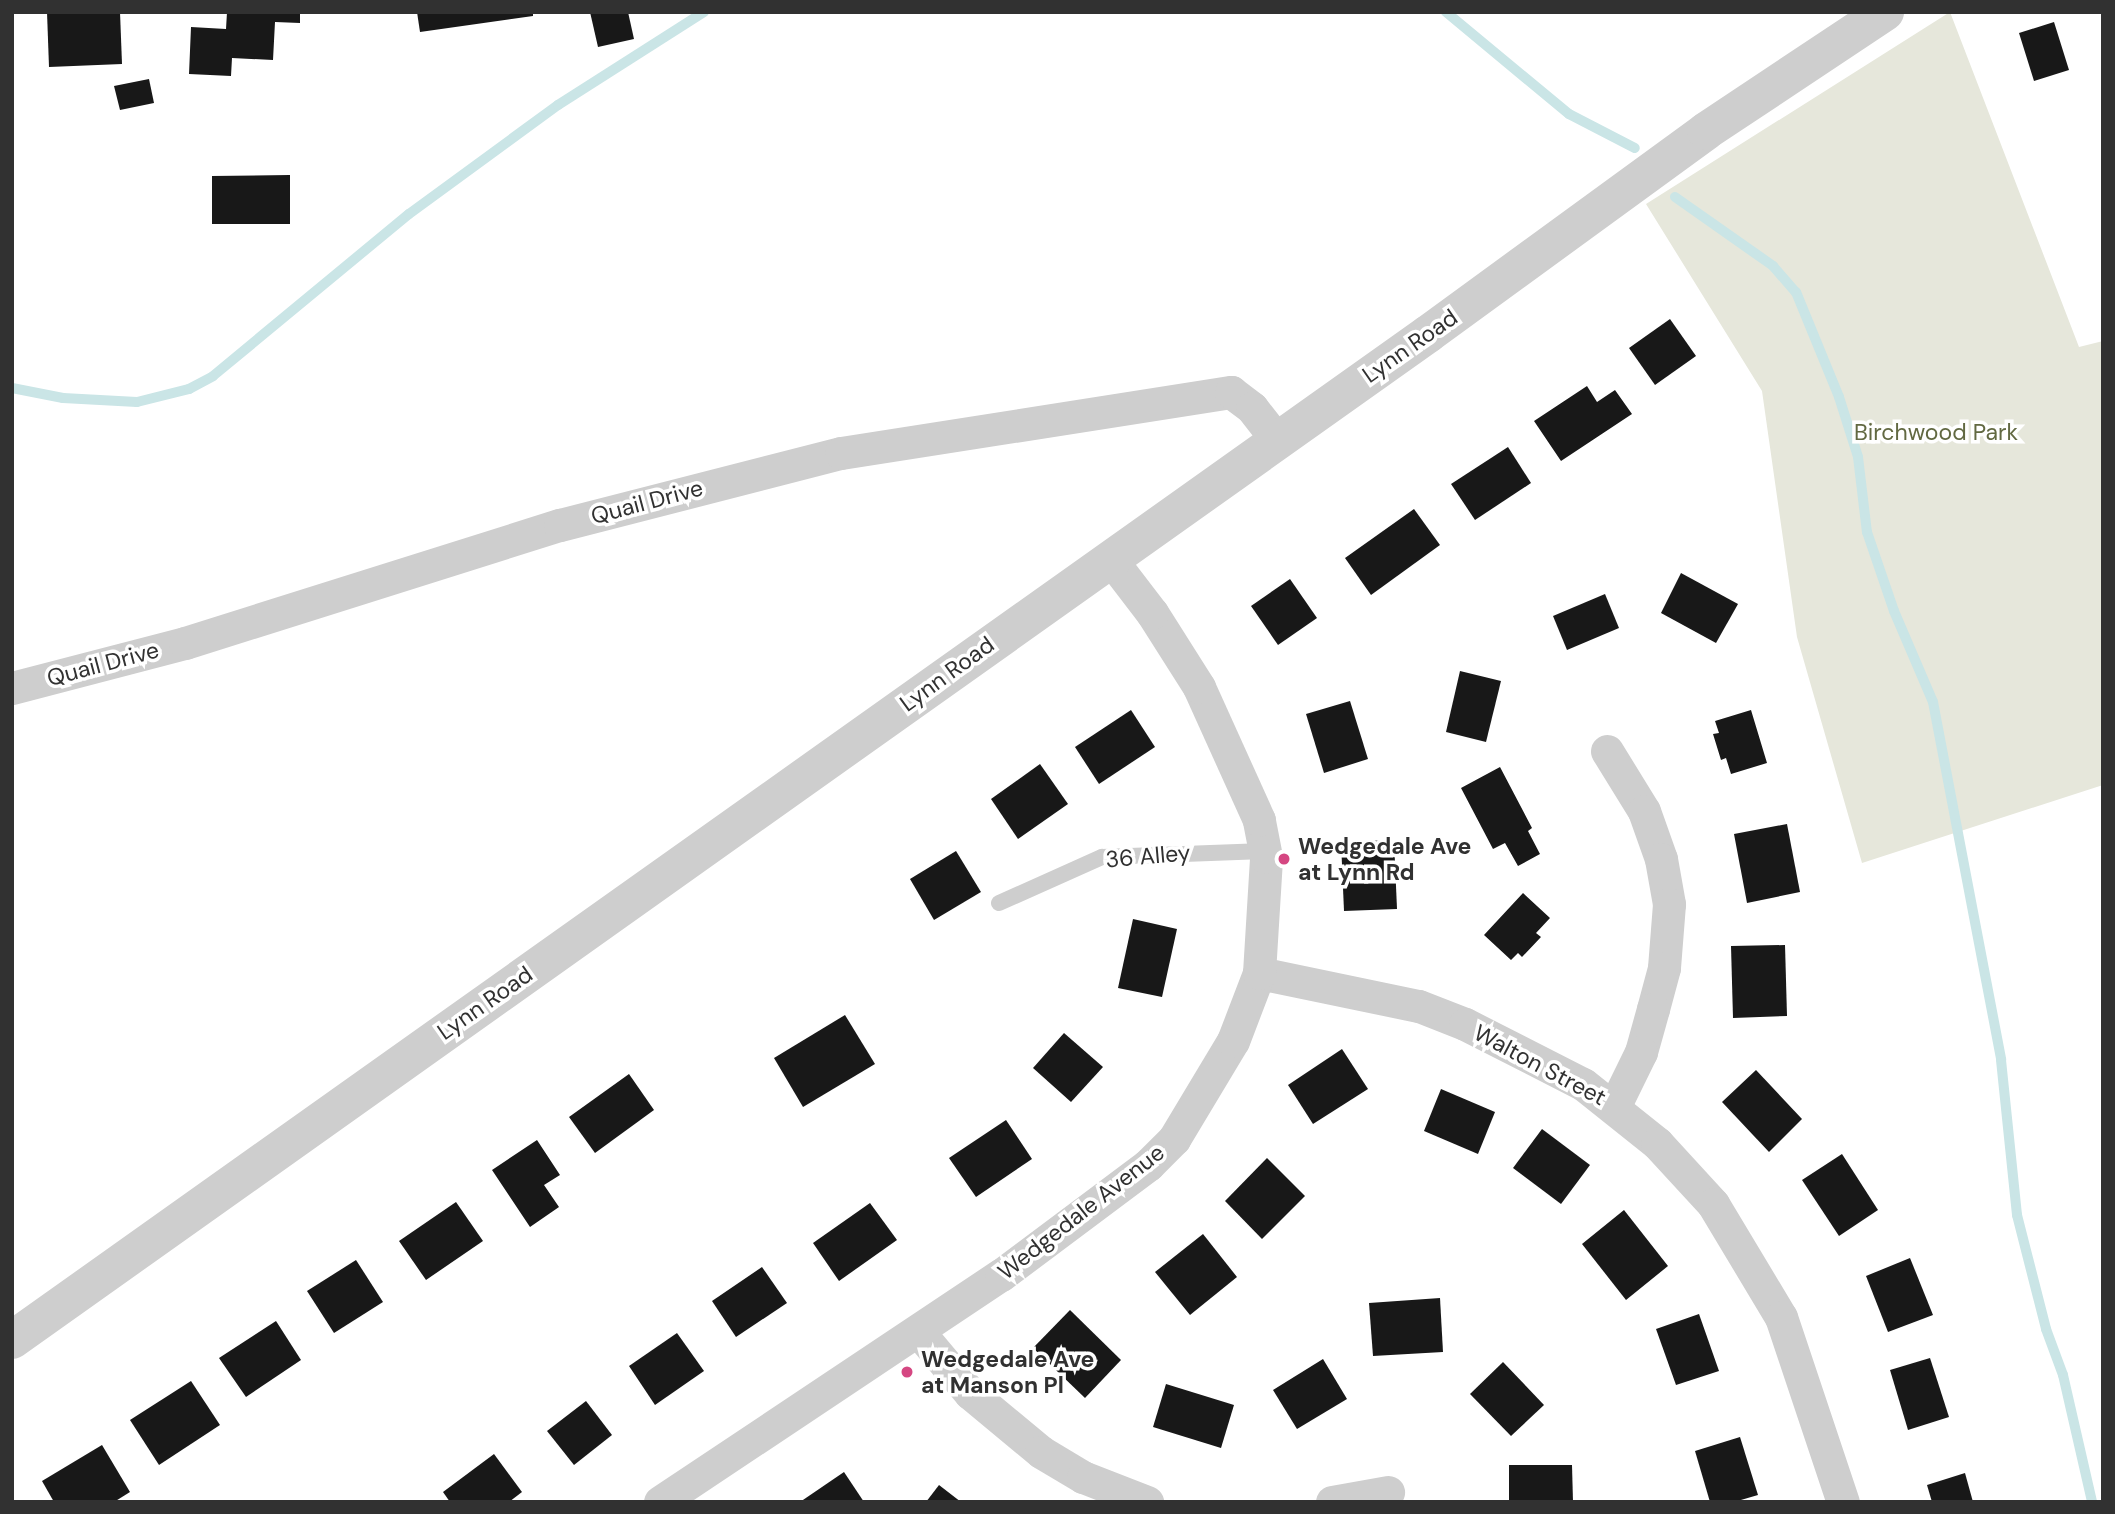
<!DOCTYPE html>
<style>
body{margin:0}
#map{position:relative;width:2115px;height:1514px;overflow:hidden;background:#fff;font-family:"DM Sans",sans-serif}
div>[style]{position:absolute}
[style*='--x']{left:calc(var(--x)*1px);top:calc(var(--y)*1px);width:calc(var(--w)*1px);rotate:calc(var(--a)*1deg)}
.green>*{inset:0;background:#e6e7db}
.stream>*{height:10px;margin:-5px;padding:0 5px;transform-origin:5px;border-radius:5px;background:#cae5e6}
.building>*{inset:0;background:#181818}
.service>*{height:16px;margin:-8px;padding:0 8px;transform-origin:8px;border-radius:8px;background:#cecece}
.minor>*{height:33px;margin:-16.5px;padding:0 16.5px;transform-origin:16.5px;border-radius:16.5px;background:#cecece}
.tertiary>*{height:38px;margin:-19px;padding:0 19px;transform-origin:19px;border-radius:19px;background:#cecece}
.dots>*{width:19px;height:19px;translate:-50% -50%;box-sizing:border-box;border:4px solid #fff;border-radius:50%}
span{translate:-50% -50%;white-space:nowrap;text-align:center;line-height:1.15;-webkit-text-stroke:7px #fff;paint-order:stroke}
.street-label{font-size:23px;color:#313131}
.park-label{font-size:23px;color:#626942}
.poi-label{font-size:23px;color:#313131;font-weight:700}
.left{translate:0 -50%;text-align:left}
.frame{position:absolute;inset:0;border:14px solid #313131;pointer-events:none}
</style>
<div id="map">
<div class="green">
<i style="clip-path:polygon(1950px 12px,2079px 347px,2103px 341px,2103px 785px,1862px 863px,1797px 637px,1762px 391px,1646px 204px)"></i>
</div>
<div class="stream">
<i style="--x:1446;--y:12;--w:160;--a:39.7"></i>
<i style="--x:1569;--y:114;--w:74;--a:27.3"></i>
<i style="--x:1675;--y:197;--w:120;--a:35.1"></i>
<i style="--x:1773;--y:266;--w:35;--a:49"></i>
<i style="--x:1796;--y:292;--w:113;--a:67.7"></i>
<i style="--x:1839;--y:397;--w:63;--a:72.4"></i>
<i style="--x:1858;--y:457;--w:76;--a:83.2"></i>
<i style="--x:1867;--y:532;--w:83;--a:71.1"></i>
<i style="--x:1894;--y:611;--w:99;--a:66.8"></i>
<i style="--x:1933;--y:702;--w:364;--a:79.2"></i>
<i style="--x:2001;--y:1060;--w:156;--a:84.1"></i>
<i style="--x:2017;--y:1215;--w:118;--a:75.7"></i>
<i style="--x:2046;--y:1329;--w:49;--a:69.7"></i>
<i style="--x:2063;--y:1375;--w:130;--a:77.1"></i>
<i style="--x:12;--y:388;--w:52;--a:11.1"></i>
<i style="--x:63;--y:398;--w:74;--a:3.1"></i>
<i style="--x:137;--y:402;--w:54;--a:-14"></i>
<i style="--x:189;--y:389;--w:27;--a:-28"></i>
<i style="--x:213;--y:376;--w:254;--a:-39.6"></i>
<i style="--x:409;--y:214;--w:185;--a:-36.2"></i>
<i style="--x:558;--y:105;--w:173;--a:-32.5"></i>
</div>
<div class="building">
<i style="clip-path:polygon(47px 12px,120px 12px,122px 64px,49px 67px)"></i>
<i style="clip-path:polygon(227px 12px,300px 12px,300px 23px,275px 22px,273px 60px,232px 58px,231px 76px,189px 74px,191px 27px,226px 29px)"></i>
<i style="clip-path:polygon(417px 12px,533px 12px,533px 16px,420px 32px)"></i>
<i style="clip-path:polygon(590px 12px,628px 12px,634px 39px,598px 47px)"></i>
<i style="clip-path:polygon(2054px 22px,2069px 70px,2034px 81px,2019px 33px)"></i>
<i style="clip-path:polygon(149px 79px,154px 103px,120px 110px,114px 86px)"></i>
<i style="clip-path:polygon(290px 175px,290px 224px,212px 224px,212px 176px)"></i>
<i style="clip-path:polygon(1670px 319px,1696px 356px,1655px 385px,1629px 348px)"></i>
<i style="clip-path:polygon(1587px 386px,1597px 402px,1615px 390px,1632px 414px,1561px 461px,1534px 421px)"></i>
<i style="clip-path:polygon(1508px 447px,1531px 483px,1475px 520px,1451px 484px)"></i>
<i style="clip-path:polygon(1414px 509px,1440px 545px,1371px 595px,1345px 558px)"></i>
<i style="clip-path:polygon(1681px 573px,1738px 604px,1716px 643px,1661px 613px)"></i>
<i style="clip-path:polygon(1290px 579px,1317px 618px,1278px 645px,1251px 606px)"></i>
<i style="clip-path:polygon(1605px 594px,1619px 628px,1567px 650px,1553px 616px)"></i>
<i style="clip-path:polygon(1460px 671px,1501px 681px,1486px 742px,1446px 732px)"></i>
<i style="clip-path:polygon(1350px 701px,1368px 759px,1324px 773px,1306px 714px)"></i>
<i style="clip-path:polygon(1131px 710px,1155px 747px,1099px 784px,1075px 747px)"></i>
<i style="clip-path:polygon(1751px 710px,1767px 763px,1731px 774px,1726px 758px,1721px 760px,1713px 734px,1719px 733px,1715px 721px)"></i>
<i style="clip-path:polygon(1040px 764px,1068px 804px,1018px 839px,991px 799px)"></i>
<i style="clip-path:polygon(1500px 767px,1532px 828px,1528px 831px,1540px 854px,1518px 866px,1505px 843px,1493px 849px,1461px 788px)"></i>
<i style="clip-path:polygon(1787px 824px,1800px 892px,1747px 903px,1734px 834px)"></i>
<i style="clip-path:polygon(1394px 840px,1397px 909px,1344px 911px,1341px 842px)"></i>
<i style="clip-path:polygon(956px 851px,981px 892px,934px 920px,910px 879px)"></i>
<i style="clip-path:polygon(1523px 893px,1550px 918px,1536px 933px,1541px 937px,1522px 957px,1518px 953px,1511px 960px,1484px 935px)"></i>
<i style="clip-path:polygon(1133px 919px,1177px 929px,1162px 997px,1118px 988px)"></i>
<i style="clip-path:polygon(1785px 945px,1787px 1016px,1733px 1018px,1731px 946px)"></i>
<i style="clip-path:polygon(845px 1015px,875px 1064px,803px 1107px,774px 1058px)"></i>
<i style="clip-path:polygon(1064px 1033px,1103px 1067px,1071px 1102px,1033px 1068px)"></i>
<i style="clip-path:polygon(1342px 1049px,1368px 1089px,1313px 1124px,1288px 1085px)"></i>
<i style="clip-path:polygon(1756px 1070px,1802px 1119px,1769px 1152px,1722px 1102px)"></i>
<i style="clip-path:polygon(629px 1074px,654px 1110px,595px 1153px,569px 1117px)"></i>
<i style="clip-path:polygon(1441px 1089px,1495px 1112px,1478px 1154px,1424px 1131px)"></i>
<i style="clip-path:polygon(1006px 1120px,1032px 1159px,976px 1197px,949px 1158px)"></i>
<i style="clip-path:polygon(1542px 1129px,1590px 1165px,1561px 1204px,1513px 1168px)"></i>
<i style="clip-path:polygon(537px 1140px,560px 1175px,544px 1185px,559px 1207px,530px 1227px,492px 1170px)"></i>
<i style="clip-path:polygon(1842px 1154px,1878px 1210px,1839px 1236px,1802px 1180px)"></i>
<i style="clip-path:polygon(1267px 1158px,1305px 1196px,1262px 1239px,1225px 1201px)"></i>
<i style="clip-path:polygon(456px 1202px,483px 1241px,426px 1280px,399px 1241px)"></i>
<i style="clip-path:polygon(870px 1203px,897px 1240px,839px 1281px,813px 1243px)"></i>
<i style="clip-path:polygon(1624px 1210px,1668px 1266px,1626px 1300px,1582px 1244px)"></i>
<i style="clip-path:polygon(1203px 1234px,1237px 1277px,1190px 1315px,1155px 1272px)"></i>
<i style="clip-path:polygon(1910px 1258px,1933px 1315px,1888px 1332px,1866px 1276px)"></i>
<i style="clip-path:polygon(356px 1260px,383px 1302px,334px 1333px,307px 1291px)"></i>
<i style="clip-path:polygon(762px 1267px,787px 1303px,736px 1337px,712px 1301px)"></i>
<i style="clip-path:polygon(1440px 1298px,1443px 1352px,1373px 1356px,1369px 1303px)"></i>
<i style="clip-path:polygon(1070px 1310px,1121px 1360px,1085px 1398px,1033px 1348px)"></i>
<i style="clip-path:polygon(1699px 1314px,1719px 1371px,1676px 1385px,1656px 1329px)"></i>
<i style="clip-path:polygon(276px 1321px,301px 1360px,246px 1397px,219px 1358px)"></i>
<i style="clip-path:polygon(677px 1333px,704px 1371px,655px 1405px,629px 1366px)"></i>
<i style="clip-path:polygon(1930px 1358px,1949px 1417px,1908px 1430px,1890px 1370px)"></i>
<i style="clip-path:polygon(1323px 1359px,1347px 1399px,1297px 1429px,1273px 1390px)"></i>
<i style="clip-path:polygon(1503px 1362px,1544px 1405px,1511px 1436px,1470px 1394px)"></i>
<i style="clip-path:polygon(191px 1381px,220px 1425px,159px 1465px,130px 1420px)"></i>
<i style="clip-path:polygon(1166px 1384px,1234px 1405px,1221px 1448px,1153px 1427px)"></i>
<i style="clip-path:polygon(586px 1401px,612px 1435px,574px 1465px,547px 1431px)"></i>
<i style="clip-path:polygon(1740px 1437px,1758px 1495px,1734px 1502px,1710px 1502px,1695px 1451px)"></i>
<i style="clip-path:polygon(102px 1445px,130px 1492px,114px 1502px,54px 1502px,42px 1481px)"></i>
<i style="clip-path:polygon(494px 1454px,522px 1492px,509px 1502px,450px 1502px,443px 1492px)"></i>
<i style="clip-path:polygon(1509px 1465px,1572px 1465px,1573px 1502px,1509px 1502px)"></i>
<i style="clip-path:polygon(844px 1472px,864px 1502px,800px 1502px)"></i>
<i style="clip-path:polygon(1965px 1473px,1973px 1502px,1932px 1502px,1927px 1485px)"></i>
<i style="clip-path:polygon(939px 1485px,961px 1502px,926px 1502px)"></i>
</div>
<div class="service">
<i style="--x:999;--y:903;--w:113;--a:-24.1"></i>
<i style="--x:1102;--y:857;--w:163;--a:-2.1"></i>
</div>
<div class="minor">
<i style="--x:12;--y:688;--w:179;--a:-14.6"></i>
<i style="--x:185;--y:643;--w:393;--a:-17.5"></i>
<i style="--x:560;--y:525;--w:290;--a:-14.4"></i>
<i style="--x:841;--y:453;--w:395;--a:-8.9"></i>
<i style="--x:1231;--y:392;--w:26;--a:37"></i>
<i style="--x:1252;--y:408;--w:39;--a:52"></i>
<i style="--x:1607;--y:751;--w:70;--a:58.3"></i>
<i style="--x:1644;--y:811;--w:51;--a:70.5"></i>
<i style="--x:1661;--y:859;--w:46;--a:79.9"></i>
<i style="--x:1669;--y:904;--w:64;--a:94.5"></i>
<i style="--x:1664;--y:968;--w:42;--a:105"></i>
<i style="--x:1653;--y:1009;--w:45;--a:105.6"></i>
<i style="--x:1641;--y:1052;--w:59;--a:116.1"></i>
<i style="--x:1259;--y:973;--w:163;--a:11.7"></i>
<i style="--x:1419;--y:1006;--w:49;--a:21.4"></i>
<i style="--x:1465;--y:1024;--w:132;--a:27"></i>
<i style="--x:1583;--y:1084;--w:95;--a:38.6"></i>
<i style="--x:1657;--y:1143;--w:83;--a:47.4"></i>
<i style="--x:1713;--y:1204;--w:132;--a:59"></i>
<i style="--x:1781;--y:1317;--w:195;--a:71.5"></i>
<i style="--x:918;--y:1331;--w:81;--a:50"></i>
<i style="--x:970;--y:1393;--w:92;--a:39.7"></i>
<i style="--x:1041;--y:1452;--w:49;--a:30.8"></i>
<i style="--x:1083;--y:1477;--w:69;--a:21.3"></i>
<i style="--x:660;--y:1502;--w:410;--a:-33.7"></i>
<i style="--x:1001;--y:1275;--w:184;--a:-36.8"></i>
<i style="--x:1148;--y:1165;--w:37;--a:-45"></i>
<i style="--x:1174;--y:1139;--w:114;--a:-59"></i>
<i style="--x:1233;--y:1041;--w:73;--a:-69.1"></i>
<i style="--x:1259;--y:973;--w:116;--a:-86.5"></i>
<i style="--x:1266;--y:857;--w:38;--a:-101"></i>
<i style="--x:1259;--y:820;--w:146;--a:-114.3"></i>
<i style="--x:1199;--y:687;--w:88;--a:-122.4"></i>
<i style="--x:1152;--y:613;--w:69;--a:-127.4"></i>
<i style="--x:1332;--y:1502;--w:57;--a:-10.1"></i>
</div>
<div class="tertiary">
<i style="--x:12;--y:1340;--w:1737;--a:-35.39"></i>
<i style="--x:1428;--y:334;--w:344;--a:-36.1"></i>
<i style="--x:1706;--y:131;--w:215;--a:-33.6"></i>
</div>
<div class="dots">
<i style="left:1284px;top:859px;background:#d54782"></i>
<i style="left:907px;top:1372px;background:#d54782"></i>
</div>
<div class="street-label">
<span style="left:1410px;top:346px;rotate:-35deg">Lynn Road</span>
<span style="left:647px;top:502px;rotate:-15deg">Quail Drive</span>
<span style="left:103px;top:664px;rotate:-15deg">Quail Drive</span>
<span style="left:947px;top:674px;rotate:-36deg">Lynn Road</span>
<span style="left:1148px;top:856px;rotate:-5deg">36 Alley</span>
<span style="left:485px;top:1003px;rotate:-35deg">Lynn Road</span>
<span style="left:1540px;top:1065px;rotate:28deg">Walton Street</span>
<span style="left:1081px;top:1212px;rotate:-38deg">Wedgedale Avenue</span>
</div>
<div class="park-label">
<span style="left:1936px;top:432px">Birchwood Park</span>
</div>
<div class="poi-label">
<span class="left" style="left:1298px;top:859px">Wedgedale Ave<br>at Lynn Rd</span>
<span class="left" style="left:921px;top:1372px">Wedgedale Ave<br>at Manson Pl</span>
</div>
<div class="frame"></div>
</div>
